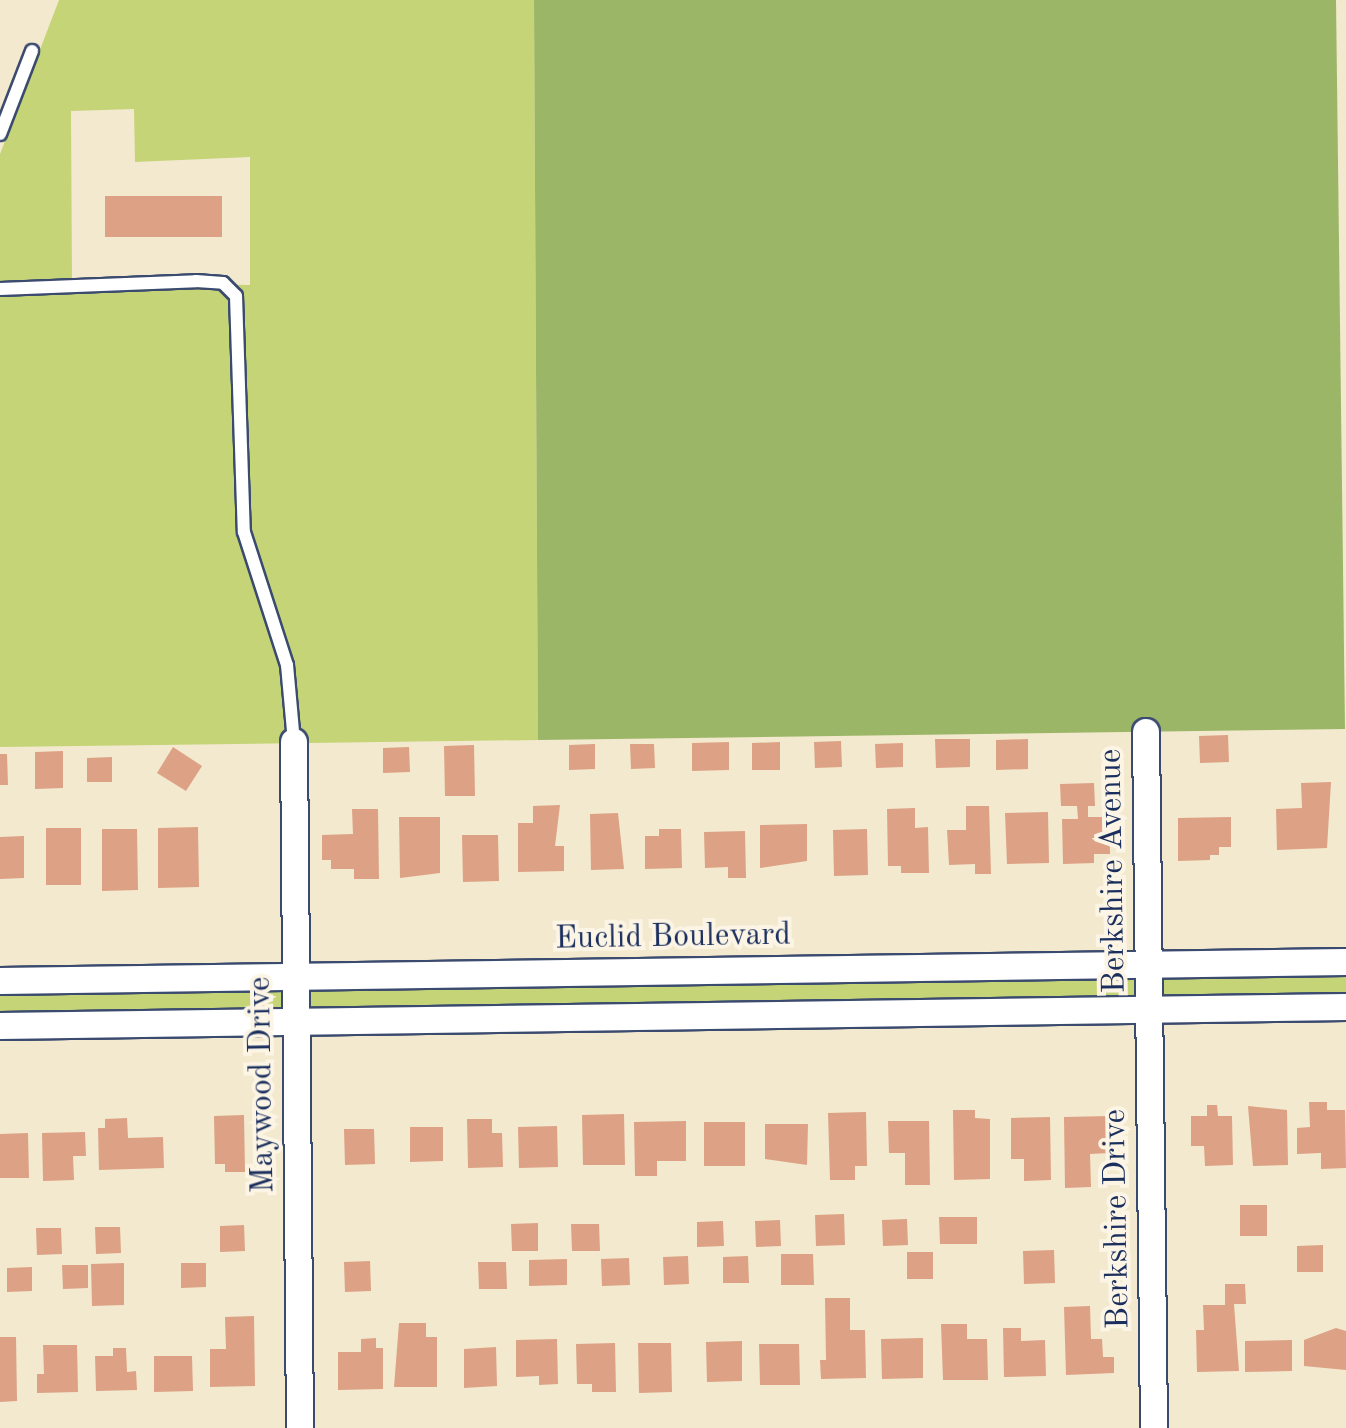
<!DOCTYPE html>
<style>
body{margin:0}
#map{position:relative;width:1346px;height:1428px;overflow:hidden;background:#f3e9ce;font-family:"Old Standard TT",serif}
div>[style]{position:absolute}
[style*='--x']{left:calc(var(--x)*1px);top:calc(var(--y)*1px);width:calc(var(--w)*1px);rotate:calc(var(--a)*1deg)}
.green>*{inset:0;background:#c5d477}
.forest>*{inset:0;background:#9cb668}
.building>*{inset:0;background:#dda185}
.roads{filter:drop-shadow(2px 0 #3b4b6f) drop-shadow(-2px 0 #3b4b6f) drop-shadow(0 2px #3b4b6f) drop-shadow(0 -2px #3b4b6f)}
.service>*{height:12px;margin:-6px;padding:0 6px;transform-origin:6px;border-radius:6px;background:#fff}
.minor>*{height:26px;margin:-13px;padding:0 13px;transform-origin:13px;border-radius:13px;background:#fff}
span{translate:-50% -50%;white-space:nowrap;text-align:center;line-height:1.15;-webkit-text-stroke:8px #fcf5e5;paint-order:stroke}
.street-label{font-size:32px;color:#1b2f5e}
</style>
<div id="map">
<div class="green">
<i style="clip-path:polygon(evenodd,59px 0,534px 0,538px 740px,0 747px,0 154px,59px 0,134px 109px,135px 162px,250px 157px,250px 285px,72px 282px,71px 111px,134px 109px)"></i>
<i style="clip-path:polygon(1346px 962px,1346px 1007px,0 1026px,0 981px)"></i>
</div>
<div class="forest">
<i style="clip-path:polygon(534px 0,1336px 0,1345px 729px,538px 740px)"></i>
</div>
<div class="building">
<i style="clip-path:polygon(105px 196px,222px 196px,222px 237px,105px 237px)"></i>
<i style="clip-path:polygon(1228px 735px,1229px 762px,1200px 763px,1199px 736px)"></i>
<i style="clip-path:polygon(935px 739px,970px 739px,970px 767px,936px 768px)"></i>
<i style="clip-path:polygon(1028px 739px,1028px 769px,996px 770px,996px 740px)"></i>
<i style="clip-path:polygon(841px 741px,842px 767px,815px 768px,814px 742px)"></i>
<i style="clip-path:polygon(729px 742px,729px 770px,692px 771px,692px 743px)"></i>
<i style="clip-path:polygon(780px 742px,780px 770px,752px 770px,752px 743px)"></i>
<i style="clip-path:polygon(903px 743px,903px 767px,876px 768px,875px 744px)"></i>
<i style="clip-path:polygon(595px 744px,595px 769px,569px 770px,569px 745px)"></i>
<i style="clip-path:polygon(630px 744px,654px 744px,655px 768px,631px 769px)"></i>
<i style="clip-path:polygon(474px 745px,475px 796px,445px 796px,444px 746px)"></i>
<i style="clip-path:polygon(173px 747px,202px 766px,186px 791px,157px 773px)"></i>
<i style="clip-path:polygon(409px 747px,410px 772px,383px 773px,383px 748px)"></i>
<i style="clip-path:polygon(63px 751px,63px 788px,35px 789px,35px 752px)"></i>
<i style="clip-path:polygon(0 754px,7px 754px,8px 785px,0 785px)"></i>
<i style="clip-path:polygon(112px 757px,112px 782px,87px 782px,87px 758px)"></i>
<i style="clip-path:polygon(1331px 782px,1327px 848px,1277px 850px,1276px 809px,1302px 808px,1301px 783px)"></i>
<i style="clip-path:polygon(1094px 783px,1095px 806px,1088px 806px,1088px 817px,1109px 817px,1110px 854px,1094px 854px,1094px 863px,1063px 864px,1062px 819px,1078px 819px,1077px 806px,1061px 806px,1060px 784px)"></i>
<i style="clip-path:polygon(560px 805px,555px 846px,564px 846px,564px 871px,518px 872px,518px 823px,533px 823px,533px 806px)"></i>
<i style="clip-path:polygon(966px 806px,989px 806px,991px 874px,975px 874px,975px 864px,949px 865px,947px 830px,966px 830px)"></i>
<i style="clip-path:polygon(915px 808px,915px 828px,928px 827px,929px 873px,901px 873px,901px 866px,888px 866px,887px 809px)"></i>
<i style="clip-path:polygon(352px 809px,378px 809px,379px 879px,354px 879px,354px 869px,331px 869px,331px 860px,322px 860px,322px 835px,353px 834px)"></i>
<i style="clip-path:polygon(1048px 812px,1049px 863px,1007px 864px,1005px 813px)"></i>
<i style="clip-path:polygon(618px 813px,624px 869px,591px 870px,590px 814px)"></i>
<i style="clip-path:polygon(399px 817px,440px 817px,440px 873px,400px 878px)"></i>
<i style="clip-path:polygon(1231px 817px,1231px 847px,1219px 847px,1219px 855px,1210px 855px,1210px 860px,1178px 861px,1178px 818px)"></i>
<i style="clip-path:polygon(807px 824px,807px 861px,760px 868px,760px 825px)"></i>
<i style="clip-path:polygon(198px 827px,199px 887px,158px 888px,158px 828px)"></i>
<i style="clip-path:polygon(46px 828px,81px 828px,81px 885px,46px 885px)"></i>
<i style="clip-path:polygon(102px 829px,137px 829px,138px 890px,102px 891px)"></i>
<i style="clip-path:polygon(659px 829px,681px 829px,682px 868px,645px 869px,645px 836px,659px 836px)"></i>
<i style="clip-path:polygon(867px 829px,868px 875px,834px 876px,833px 830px)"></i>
<i style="clip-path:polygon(745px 831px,746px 878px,728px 878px,728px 867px,705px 868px,704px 832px)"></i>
<i style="clip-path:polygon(462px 835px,498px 835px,499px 881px,463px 882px)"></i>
<i style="clip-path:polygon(24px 836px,24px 878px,0 879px,0 837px)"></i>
<i style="clip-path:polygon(1309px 1102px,1327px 1102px,1327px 1110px,1345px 1110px,1346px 1168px,1321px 1169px,1321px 1153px,1297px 1154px,1297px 1128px,1310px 1127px)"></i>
<i style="clip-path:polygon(1207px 1105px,1217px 1105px,1218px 1116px,1232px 1116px,1233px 1165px,1205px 1166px,1204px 1146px,1191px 1146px,1191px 1116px,1207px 1116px)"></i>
<i style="clip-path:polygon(1248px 1106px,1287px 1110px,1288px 1165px,1253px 1166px)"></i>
<i style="clip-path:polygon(953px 1110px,975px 1110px,975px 1118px,990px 1119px,990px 1179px,954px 1180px)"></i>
<i style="clip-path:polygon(866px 1112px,867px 1166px,855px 1166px,855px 1180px,830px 1180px,828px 1113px)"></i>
<i style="clip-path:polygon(624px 1114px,625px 1165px,583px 1165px,582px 1115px)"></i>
<i style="clip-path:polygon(244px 1115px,245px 1172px,225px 1172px,225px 1164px,215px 1164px,214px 1116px)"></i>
<i style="clip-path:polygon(1109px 1116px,1109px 1153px,1090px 1154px,1091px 1187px,1065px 1188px,1064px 1117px)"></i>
<i style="clip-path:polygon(1050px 1117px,1051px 1180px,1024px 1181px,1024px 1159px,1011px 1159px,1011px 1118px)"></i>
<i style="clip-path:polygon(127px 1118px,128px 1138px,163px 1137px,164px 1168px,99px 1170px,98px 1128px,105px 1128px,105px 1119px)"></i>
<i style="clip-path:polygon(467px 1119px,492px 1119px,492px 1133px,502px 1133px,503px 1167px,468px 1168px)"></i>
<i style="clip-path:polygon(686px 1121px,686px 1161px,657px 1161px,657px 1176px,635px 1176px,634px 1122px)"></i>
<i style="clip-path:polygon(888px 1121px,929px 1121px,930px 1185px,905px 1185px,905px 1153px,889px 1153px)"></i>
<i style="clip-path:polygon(704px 1122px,745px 1122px,745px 1166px,704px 1166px)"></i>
<i style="clip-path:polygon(765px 1124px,808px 1124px,807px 1165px,765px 1159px)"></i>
<i style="clip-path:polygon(557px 1126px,558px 1167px,519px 1168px,518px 1127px)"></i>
<i style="clip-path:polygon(410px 1127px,443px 1127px,443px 1161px,410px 1162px)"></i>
<i style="clip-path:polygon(344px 1129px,374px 1129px,375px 1164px,345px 1165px)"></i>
<i style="clip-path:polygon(85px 1132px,86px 1156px,73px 1156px,74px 1180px,43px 1181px,42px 1133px)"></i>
<i style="clip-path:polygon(28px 1133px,29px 1178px,0 1178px,0 1134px)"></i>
<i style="clip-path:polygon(1240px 1205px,1267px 1205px,1267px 1236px,1240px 1236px)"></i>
<i style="clip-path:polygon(844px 1214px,845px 1245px,816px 1246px,815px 1215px)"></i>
<i style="clip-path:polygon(939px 1217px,977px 1217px,977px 1244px,940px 1244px)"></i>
<i style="clip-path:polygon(907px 1219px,908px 1245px,883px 1246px,882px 1220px)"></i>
<i style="clip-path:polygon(780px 1220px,781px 1246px,756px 1247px,755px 1221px)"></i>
<i style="clip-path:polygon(723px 1221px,724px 1246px,697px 1247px,697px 1222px)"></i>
<i style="clip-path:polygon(538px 1223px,538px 1251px,512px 1251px,511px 1224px)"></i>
<i style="clip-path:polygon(571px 1224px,599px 1224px,600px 1251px,572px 1251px)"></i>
<i style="clip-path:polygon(244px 1225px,245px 1251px,220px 1252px,220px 1226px)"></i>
<i style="clip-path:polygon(95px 1227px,120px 1227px,121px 1253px,96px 1254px)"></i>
<i style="clip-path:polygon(36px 1228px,61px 1228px,62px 1254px,37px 1255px)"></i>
<i style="clip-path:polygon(1323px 1245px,1323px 1272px,1297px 1272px,1297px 1246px)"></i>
<i style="clip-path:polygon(1054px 1250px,1055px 1283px,1024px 1284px,1023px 1251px)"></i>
<i style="clip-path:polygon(907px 1252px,933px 1252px,933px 1279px,907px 1279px)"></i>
<i style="clip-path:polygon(781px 1254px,813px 1254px,814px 1285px,781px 1285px)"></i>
<i style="clip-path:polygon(688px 1256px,689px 1284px,664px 1285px,663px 1257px)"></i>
<i style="clip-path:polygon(748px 1256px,749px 1283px,723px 1283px,723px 1257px)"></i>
<i style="clip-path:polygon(629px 1258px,630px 1285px,602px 1286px,601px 1259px)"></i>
<i style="clip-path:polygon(567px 1259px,567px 1285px,529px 1286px,529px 1260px)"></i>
<i style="clip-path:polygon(370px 1261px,371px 1291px,345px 1292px,344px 1262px)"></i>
<i style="clip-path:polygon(478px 1262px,506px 1262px,507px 1289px,479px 1289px)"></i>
<i style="clip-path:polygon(124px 1263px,124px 1305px,92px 1306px,91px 1264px)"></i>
<i style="clip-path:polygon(181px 1263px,206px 1263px,206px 1287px,181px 1288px)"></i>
<i style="clip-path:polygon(62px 1265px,88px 1265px,88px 1288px,63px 1289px)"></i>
<i style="clip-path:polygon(32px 1267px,32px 1291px,7px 1292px,7px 1268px)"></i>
<i style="clip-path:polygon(1225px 1284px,1245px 1284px,1246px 1304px,1234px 1304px,1239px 1371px,1197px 1372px,1196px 1330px,1204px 1330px,1203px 1305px,1225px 1305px)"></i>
<i style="clip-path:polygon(825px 1298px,850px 1298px,850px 1330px,865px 1330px,866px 1378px,821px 1379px,820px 1360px,826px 1360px)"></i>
<i style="clip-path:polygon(1090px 1306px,1091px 1339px,1102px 1339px,1103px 1357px,1114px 1357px,1114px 1373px,1066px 1375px,1064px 1307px)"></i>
<i style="clip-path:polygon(254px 1316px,255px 1386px,210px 1387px,210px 1349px,226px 1349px,225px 1317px)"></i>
<i style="clip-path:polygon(399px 1323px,426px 1323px,426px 1337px,437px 1337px,437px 1387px,394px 1387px)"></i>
<i style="clip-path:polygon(941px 1324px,967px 1324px,967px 1339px,987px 1339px,988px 1380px,943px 1380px)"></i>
<i style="clip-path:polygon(1003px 1328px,1021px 1328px,1021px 1341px,1045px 1340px,1046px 1376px,1004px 1377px)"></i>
<i style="clip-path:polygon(1336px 1328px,1346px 1331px,1346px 1370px,1304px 1366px,1304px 1340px)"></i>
<i style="clip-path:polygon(0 1337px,16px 1337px,17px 1401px,0 1402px)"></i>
<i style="clip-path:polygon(376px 1338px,376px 1348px,383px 1348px,383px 1389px,338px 1390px,338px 1352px,361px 1352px,361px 1339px)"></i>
<i style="clip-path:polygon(923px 1338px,923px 1378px,882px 1379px,881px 1339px)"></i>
<i style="clip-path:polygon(557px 1339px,558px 1384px,539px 1385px,539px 1376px,516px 1377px,516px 1340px)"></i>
<i style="clip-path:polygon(1292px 1340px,1292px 1371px,1245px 1372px,1245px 1341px)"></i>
<i style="clip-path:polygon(742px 1341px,742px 1381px,707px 1382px,706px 1342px)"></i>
<i style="clip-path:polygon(615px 1343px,616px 1392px,592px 1392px,592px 1384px,577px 1384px,576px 1344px)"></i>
<i style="clip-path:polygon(638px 1343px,671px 1343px,672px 1392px,639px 1393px)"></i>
<i style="clip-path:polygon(759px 1344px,799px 1344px,800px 1385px,760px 1385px)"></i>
<i style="clip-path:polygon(43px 1345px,77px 1345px,78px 1392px,37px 1393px,37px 1374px,44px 1374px)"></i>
<i style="clip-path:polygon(496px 1347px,497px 1386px,464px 1388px,464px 1349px)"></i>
<i style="clip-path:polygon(113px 1348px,126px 1348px,127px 1372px,136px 1371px,137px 1390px,96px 1391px,95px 1356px,113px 1356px)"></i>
<i style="clip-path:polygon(154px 1356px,192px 1356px,193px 1391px,154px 1392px)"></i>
</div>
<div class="roads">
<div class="service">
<i style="--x:0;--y:134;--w:89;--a:-68.9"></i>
<i style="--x:0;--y:289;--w:196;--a:-2.3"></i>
<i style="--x:196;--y:281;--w:27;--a:4"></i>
<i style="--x:223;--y:283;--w:18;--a:45"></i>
<i style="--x:236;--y:296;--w:236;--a:88.1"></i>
<i style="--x:244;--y:532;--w:140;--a:72.1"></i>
<i style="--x:287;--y:665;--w:77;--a:84.8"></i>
</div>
<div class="minor">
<i style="--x:1146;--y:732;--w:696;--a:89.34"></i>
<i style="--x:294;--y:742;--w:686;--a:89.5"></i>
<i style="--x:0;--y:981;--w:1346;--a:-0.81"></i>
<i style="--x:0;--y:1026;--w:1346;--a:-0.81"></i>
</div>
</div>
<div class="street-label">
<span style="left:1114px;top:871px;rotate:-91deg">Berkshire Avenue</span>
<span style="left:673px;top:938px;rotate:-1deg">Euclid Boulevard</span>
<span style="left:263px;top:1085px;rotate:-91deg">Maywood Drive</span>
<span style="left:1118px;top:1219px;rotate:-91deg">Berkshire Drive</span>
</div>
</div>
